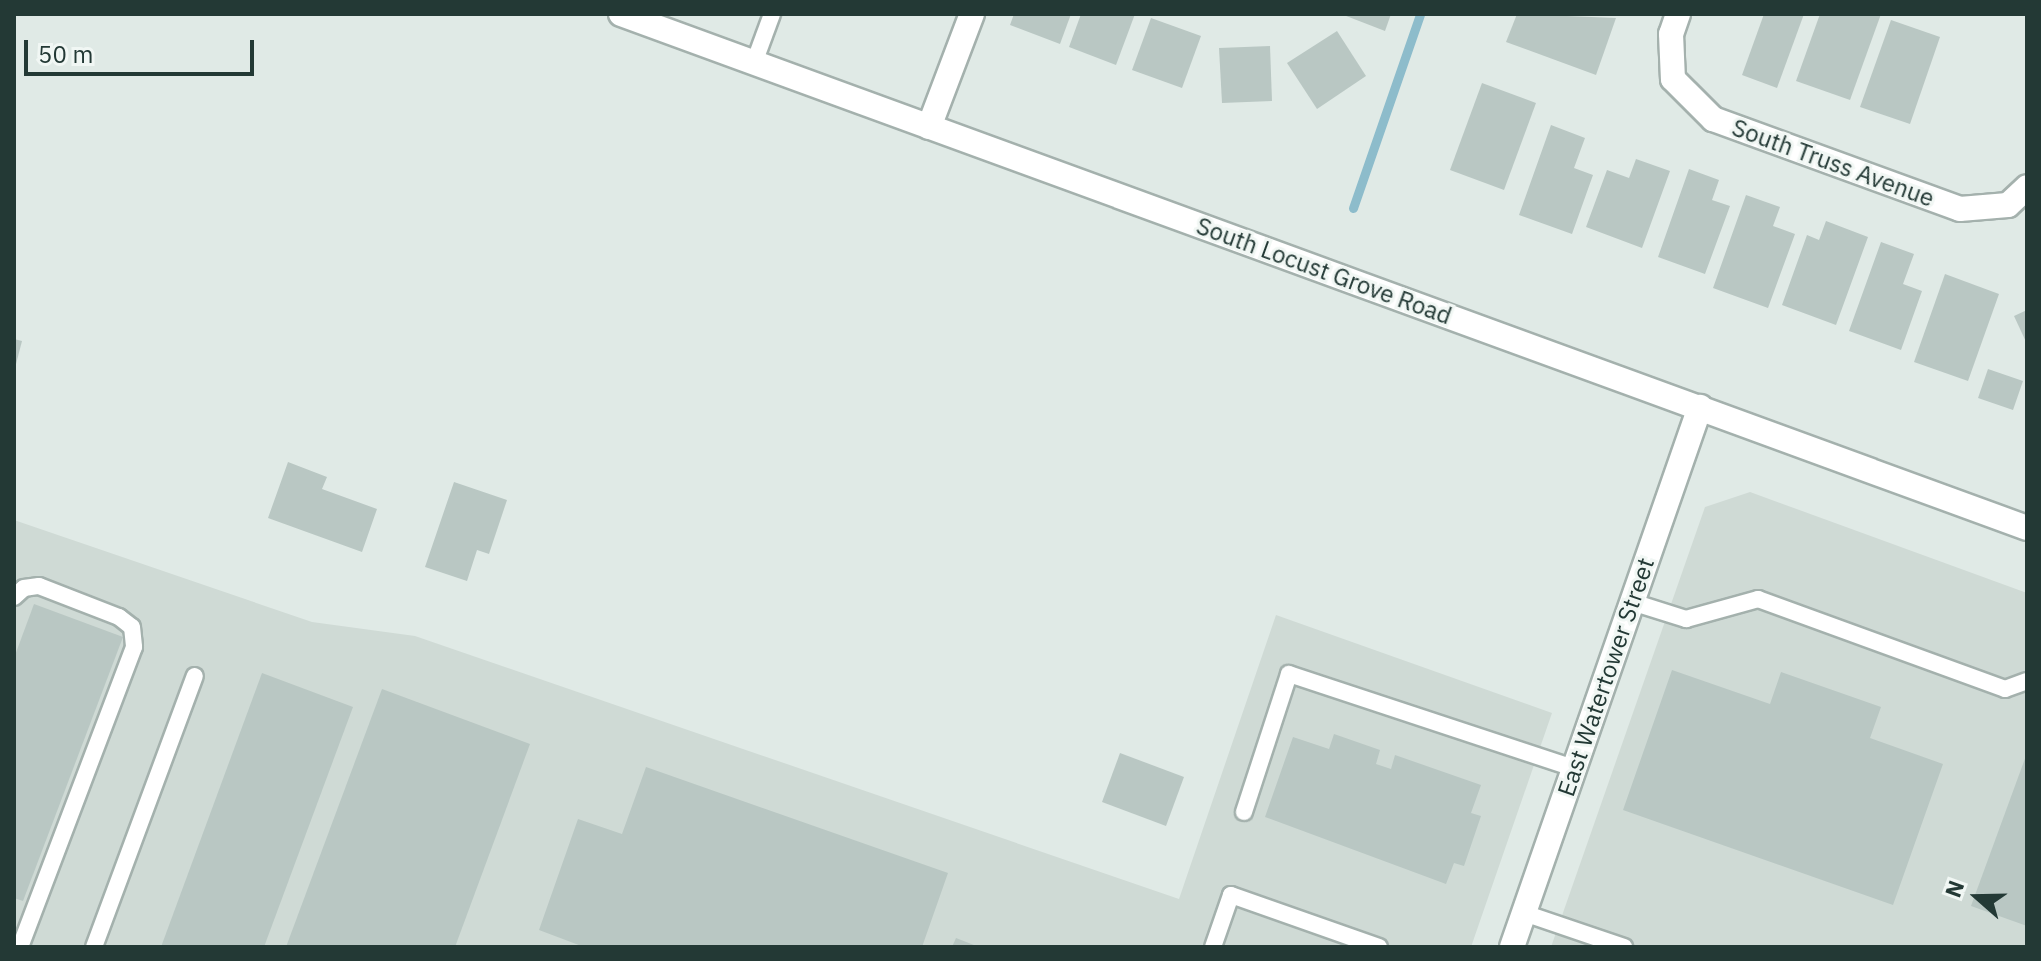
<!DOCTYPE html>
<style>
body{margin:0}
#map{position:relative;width:2041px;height:961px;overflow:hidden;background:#e0eae6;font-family:"IBM Plex Sans",sans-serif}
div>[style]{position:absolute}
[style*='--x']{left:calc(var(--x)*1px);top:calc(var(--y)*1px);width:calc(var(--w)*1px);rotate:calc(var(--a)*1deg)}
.built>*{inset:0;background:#cfdad5}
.stream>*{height:9px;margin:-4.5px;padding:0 4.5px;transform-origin:4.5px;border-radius:4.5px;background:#8dbccb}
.building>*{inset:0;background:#b9c7c3}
.roads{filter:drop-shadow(2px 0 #a4b1ad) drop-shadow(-2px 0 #a4b1ad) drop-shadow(0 2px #a4b1ad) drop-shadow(0 -2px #a4b1ad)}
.lane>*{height:16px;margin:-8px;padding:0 8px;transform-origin:8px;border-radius:8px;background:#fff}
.street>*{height:24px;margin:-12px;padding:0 12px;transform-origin:12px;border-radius:12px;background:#fff}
.secondary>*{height:24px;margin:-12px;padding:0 12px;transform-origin:12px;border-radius:12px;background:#fff}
span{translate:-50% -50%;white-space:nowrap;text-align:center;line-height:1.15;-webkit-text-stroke:6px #f1f7f4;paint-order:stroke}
.street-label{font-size:24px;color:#233935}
.frame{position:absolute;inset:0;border:16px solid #233935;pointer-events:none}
.north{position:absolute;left:1937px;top:857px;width:80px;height:80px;-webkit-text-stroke:6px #f1f7f4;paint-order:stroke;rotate:290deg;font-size:22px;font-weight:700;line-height:32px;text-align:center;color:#233935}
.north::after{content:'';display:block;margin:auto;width:28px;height:36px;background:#233935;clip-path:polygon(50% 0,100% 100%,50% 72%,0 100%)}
.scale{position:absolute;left:24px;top:40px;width:230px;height:36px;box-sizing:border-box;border:4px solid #233935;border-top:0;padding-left:10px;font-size:24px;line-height:28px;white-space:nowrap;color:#233935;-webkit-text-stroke:6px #f1f7f4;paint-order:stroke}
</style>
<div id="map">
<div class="built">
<i style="clip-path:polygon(1750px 492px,2027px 593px,2027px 947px,1551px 947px,1705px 507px)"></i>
<i style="clip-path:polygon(14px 520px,312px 622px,415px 636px,1179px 899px,1276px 615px,1552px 713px,1471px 947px,14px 947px)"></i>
</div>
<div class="stream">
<i style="--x:1353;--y:208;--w:205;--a:-70.9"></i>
</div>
<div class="building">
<i style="clip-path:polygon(1014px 14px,1071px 14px,1060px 44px,1010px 25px)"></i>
<i style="clip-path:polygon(1081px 14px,1135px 14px,1116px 65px,1069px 47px)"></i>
<i style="clip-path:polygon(1341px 14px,1391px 14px,1385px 31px)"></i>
<i style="clip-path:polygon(1517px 14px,1616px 18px,1596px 75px,1506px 42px)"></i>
<i style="clip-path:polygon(1764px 14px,1804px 14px,1777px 88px,1742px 75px)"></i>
<i style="clip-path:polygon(1820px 14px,1881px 14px,1850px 100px,1796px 81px)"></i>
<i style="clip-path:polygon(1151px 18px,1201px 36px,1182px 88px,1132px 70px)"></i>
<i style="clip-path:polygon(1891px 20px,1940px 37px,1910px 124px,1860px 107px)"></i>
<i style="clip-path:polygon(1337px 31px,1366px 76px,1317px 109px,1287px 63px)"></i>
<i style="clip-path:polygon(1270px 46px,1272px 101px,1222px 103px,1219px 48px)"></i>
<i style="clip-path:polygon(1482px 83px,1536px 103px,1504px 190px,1450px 170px)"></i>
<i style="clip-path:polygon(1551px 125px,1585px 138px,1574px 168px,1593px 175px,1572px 234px,1519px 215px)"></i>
<i style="clip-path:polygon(1636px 159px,1670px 171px,1642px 248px,1586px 227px,1607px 170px,1629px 178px)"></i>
<i style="clip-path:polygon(1689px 169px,1719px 180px,1712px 200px,1730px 206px,1705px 274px,1658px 257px)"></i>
<i style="clip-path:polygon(1746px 195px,1780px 207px,1773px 226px,1795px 234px,1768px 308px,1713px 288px)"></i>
<i style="clip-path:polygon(1826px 221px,1868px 237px,1836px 325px,1782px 305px,1807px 235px,1819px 240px)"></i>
<i style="clip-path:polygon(1881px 242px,1914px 254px,1903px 284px,1922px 291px,1901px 350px,1849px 331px)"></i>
<i style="clip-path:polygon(1945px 274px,1999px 294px,1968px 381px,1914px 362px)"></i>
<i style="clip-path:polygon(2027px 310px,2027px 344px,2014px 316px)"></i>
<i style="clip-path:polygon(14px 339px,22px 341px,15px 368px,14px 368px)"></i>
<i style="clip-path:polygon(1988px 369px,2023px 381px,2013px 410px,1978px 398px)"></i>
<i style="clip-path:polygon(288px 462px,327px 477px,322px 489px,377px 509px,362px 552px,268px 518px)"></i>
<i style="clip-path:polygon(454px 482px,507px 500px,489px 554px,477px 550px,467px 581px,425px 567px)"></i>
<i style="clip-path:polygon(34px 604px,123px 637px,23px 901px,14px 898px,14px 658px)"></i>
<i style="clip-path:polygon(1672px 670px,1770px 704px,1781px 672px,1881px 707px,1870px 738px,1943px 764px,1893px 905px,1623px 810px)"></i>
<i style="clip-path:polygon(262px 673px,353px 707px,264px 947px,161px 947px)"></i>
<i style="clip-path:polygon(382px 689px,530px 744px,455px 947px,286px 947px)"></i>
<i style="clip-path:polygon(1334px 734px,1380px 750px,1376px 764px,1391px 769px,1395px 755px,1481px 785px,1471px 813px,1481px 816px,1464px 866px,1454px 863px,1446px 884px,1265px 817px,1293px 737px,1329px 749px)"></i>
<i style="clip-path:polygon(1120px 753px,1184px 777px,1166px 826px,1102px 802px)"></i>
<i style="clip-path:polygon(2027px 753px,2027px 926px,1971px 906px)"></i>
<i style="clip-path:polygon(646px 767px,948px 873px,922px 947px,584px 947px,539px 930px,578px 819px,622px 834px)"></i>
<i style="clip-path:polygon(956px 938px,979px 947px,952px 947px)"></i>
</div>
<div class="roads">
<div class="lane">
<i style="--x:754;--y:63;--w:52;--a:-69.8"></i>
<i style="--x:14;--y:597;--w:13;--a:-42"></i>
<i style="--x:24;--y:588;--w:15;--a:-8"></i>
<i style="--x:39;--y:586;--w:86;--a:21.2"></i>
<i style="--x:119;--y:617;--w:16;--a:38"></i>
<i style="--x:132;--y:627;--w:20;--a:84"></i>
<i style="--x:134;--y:647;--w:321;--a:110.8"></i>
<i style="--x:1632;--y:602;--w:57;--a:17.5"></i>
<i style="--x:1686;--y:619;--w:75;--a:-15.5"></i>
<i style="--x:1758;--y:599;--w:263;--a:20"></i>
<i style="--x:2005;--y:689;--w:23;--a:-20"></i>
<i style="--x:1244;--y:812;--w:145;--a:-71.9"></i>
<i style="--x:1289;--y:674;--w:300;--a:18.3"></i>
<i style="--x:1524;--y:913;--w:106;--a:18.8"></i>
<i style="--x:94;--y:947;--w:289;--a:-69.6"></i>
<i style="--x:1213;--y:947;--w:55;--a:-70.9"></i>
<i style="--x:1231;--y:895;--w:157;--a:19.4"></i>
</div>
<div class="street">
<i style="--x:1678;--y:14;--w:21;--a:109"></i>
<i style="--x:1671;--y:34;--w:45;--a:87.5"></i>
<i style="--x:1673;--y:79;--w:57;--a:45"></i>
<i style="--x:1713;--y:119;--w:263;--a:20"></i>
<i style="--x:1960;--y:209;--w:48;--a:-4.8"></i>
<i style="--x:2008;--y:205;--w:26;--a:-43"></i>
<i style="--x:929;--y:127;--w:121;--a:-69.2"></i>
<i style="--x:1512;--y:947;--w:572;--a:-70.8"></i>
</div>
<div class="secondary">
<i style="--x:621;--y:14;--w:1497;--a:20.08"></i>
</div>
</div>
<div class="street-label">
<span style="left:1833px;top:163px;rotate:20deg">South Truss Avenue</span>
<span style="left:1324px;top:271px;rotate:20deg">South Locust Grove Road</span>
<span style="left:1606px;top:677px;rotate:-71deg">East Watertower Street</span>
</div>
<div class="frame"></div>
<div class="north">N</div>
<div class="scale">50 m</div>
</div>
